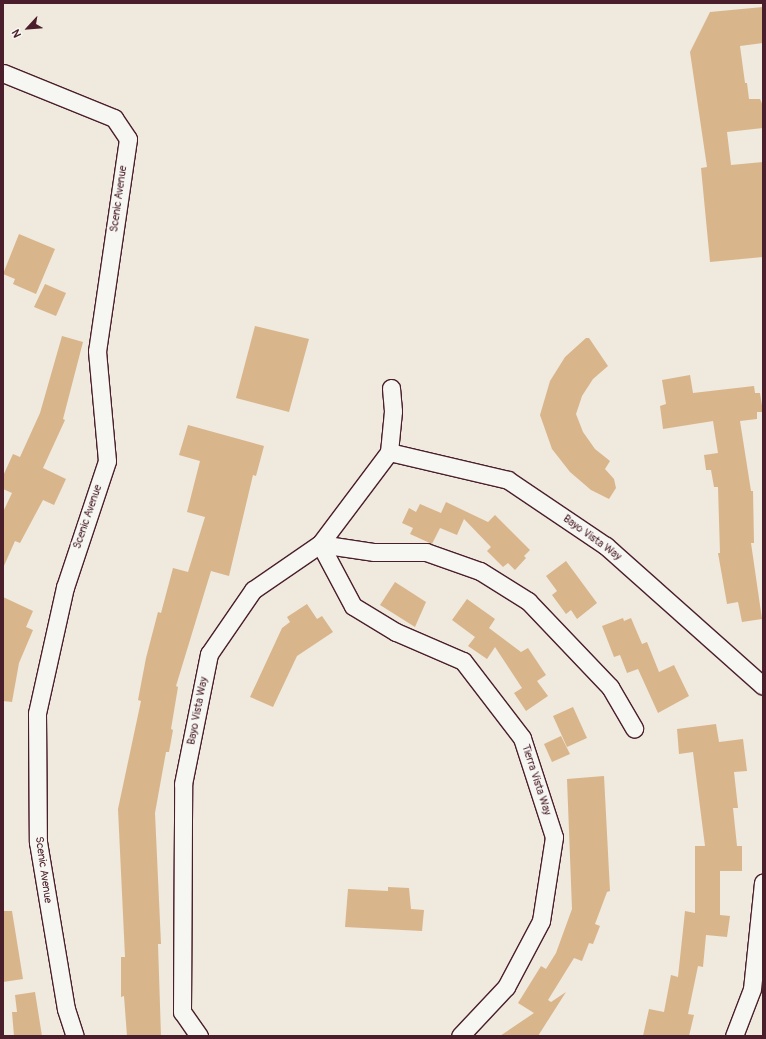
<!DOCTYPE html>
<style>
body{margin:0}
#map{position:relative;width:766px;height:1039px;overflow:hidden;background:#f0e9dd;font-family:Pangolin,sans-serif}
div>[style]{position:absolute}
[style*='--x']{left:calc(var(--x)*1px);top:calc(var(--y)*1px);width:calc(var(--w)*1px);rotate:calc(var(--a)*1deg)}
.building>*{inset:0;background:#d9b58b}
.roads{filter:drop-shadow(1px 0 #4a1f2b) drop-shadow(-1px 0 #4a1f2b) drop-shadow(0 1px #4a1f2b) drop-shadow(0 -1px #4a1f2b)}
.minor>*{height:17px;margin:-8.5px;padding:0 8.5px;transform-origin:8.5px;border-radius:8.5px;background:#f6f6f2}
span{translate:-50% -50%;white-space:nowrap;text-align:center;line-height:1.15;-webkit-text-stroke:4px #f6f6f2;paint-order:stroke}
.street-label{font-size:11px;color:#4a1f2b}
.frame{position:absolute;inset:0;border:4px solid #4a1f2b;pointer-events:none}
.north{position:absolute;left:8px;top:8px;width:40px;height:40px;-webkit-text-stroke:3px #f6f6f2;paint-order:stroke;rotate:244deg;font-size:11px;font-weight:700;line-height:16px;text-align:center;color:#4a1f2b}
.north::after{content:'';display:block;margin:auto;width:14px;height:18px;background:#4a1f2b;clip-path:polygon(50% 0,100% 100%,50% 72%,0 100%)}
</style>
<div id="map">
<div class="building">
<i style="clip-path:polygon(763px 7px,763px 43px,740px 46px,745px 83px,747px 83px,749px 99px,760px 99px,763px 106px,763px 128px,727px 132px,731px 165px,763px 162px,763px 257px,710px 262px,701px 168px,707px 167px,690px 52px,710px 12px)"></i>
<i style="clip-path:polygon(19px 234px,55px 249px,36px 294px,13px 284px,15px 279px,3px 274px)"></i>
<i style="clip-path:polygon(45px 284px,66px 293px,56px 316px,34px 307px)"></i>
<i style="clip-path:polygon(255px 326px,309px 339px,289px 412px,236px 398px)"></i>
<i style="clip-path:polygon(62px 336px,83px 342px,63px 419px,65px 420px,43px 468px,66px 479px,54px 505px,43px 500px,20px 543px,15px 541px,3px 568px,3px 512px,12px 493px,3px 489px,3px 476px,13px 454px,20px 457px,40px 413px)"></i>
<i style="clip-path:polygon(586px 338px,589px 338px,608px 366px,593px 379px,582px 396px,576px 414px,583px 432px,595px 449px,610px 461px,605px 469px,614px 479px,616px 488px,609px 499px,591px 490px,570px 472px,552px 449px,540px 415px,550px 381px,565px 357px)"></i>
<i style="clip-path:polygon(690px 375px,693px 393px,754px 386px,755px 393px,760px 393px,763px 412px,757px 412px,757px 419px,740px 421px,751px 491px,753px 491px,754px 543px,751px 543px,762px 619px,742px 622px,738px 602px,727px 604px,718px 553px,720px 553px,718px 487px,714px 487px,711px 470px,706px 470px,704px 455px,718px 453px,713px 421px,663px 429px,660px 406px,666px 404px,662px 380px)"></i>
<i style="clip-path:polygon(188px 425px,264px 446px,256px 476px,253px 475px,229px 576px,211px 571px,176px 686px,178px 687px,171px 729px,173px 730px,169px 752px,166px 752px,155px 813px,161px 944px,158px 944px,161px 1036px,127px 1036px,124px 996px,121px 997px,121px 957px,125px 957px,118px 809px,141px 701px,138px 700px,146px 658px,158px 612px,161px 613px,173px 568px,188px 572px,205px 517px,187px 512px,200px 461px,179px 455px)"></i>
<i style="clip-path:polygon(446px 502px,488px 522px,495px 515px,530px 550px,524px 556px,526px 558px,515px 570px,508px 563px,503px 567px,487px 551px,491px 547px,464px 519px,457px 535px,440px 528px,432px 544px,410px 534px,413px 528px,402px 523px,409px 508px,416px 512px,420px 504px,441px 513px)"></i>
<i style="clip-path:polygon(566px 561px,597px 603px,577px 619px,571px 610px,566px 614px,552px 595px,557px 591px,546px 576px)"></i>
<i style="clip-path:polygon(395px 582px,426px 602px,415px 627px,380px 605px)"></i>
<i style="clip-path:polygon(3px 597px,33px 611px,26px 627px,33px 630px,19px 663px,12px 702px,3px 701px)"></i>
<i style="clip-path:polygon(467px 599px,495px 619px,489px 628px,521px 652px,528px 648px,546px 675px,537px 681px,548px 696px,526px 711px,514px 693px,522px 688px,495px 647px,487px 659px,468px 646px,475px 637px,452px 620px)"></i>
<i style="clip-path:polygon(307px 604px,317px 619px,322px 616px,333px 632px,297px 656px,273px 707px,250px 697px,282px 628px,290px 622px,287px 617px)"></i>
<i style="clip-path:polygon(623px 618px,624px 621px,631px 618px,642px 644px,647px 642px,659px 672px,674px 665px,689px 696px,658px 713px,638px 669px,627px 673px,620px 655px,614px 657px,602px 626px)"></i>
<i style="clip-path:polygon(573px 707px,587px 738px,567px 747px,553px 716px)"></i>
<i style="clip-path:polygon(716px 724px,719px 742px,743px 739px,747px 771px,734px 772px,738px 808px,733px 808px,737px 846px,742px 846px,742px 871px,720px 871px,720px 915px,730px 916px,727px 937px,706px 935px,703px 967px,698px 966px,688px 1014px,694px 1015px,689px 1036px,643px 1036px,649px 1009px,664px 1012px,671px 975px,678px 977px,685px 911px,695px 913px,695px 846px,705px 846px,693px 752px,679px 754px,677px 729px)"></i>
<i style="clip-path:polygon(561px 736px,570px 754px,552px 762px,544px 744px)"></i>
<i style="clip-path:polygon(604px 776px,610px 891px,607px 892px,595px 924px,600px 926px,593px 944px,589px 943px,582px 961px,574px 958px,548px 1000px,551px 1002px,566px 992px,538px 1036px,500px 1036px,534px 1013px,518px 1003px,541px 966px,546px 969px,556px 953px,572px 909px,567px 779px)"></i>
<i style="clip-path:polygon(388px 887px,409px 888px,411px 909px,424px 910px,422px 931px,345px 927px,348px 889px,388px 891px)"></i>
<i style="clip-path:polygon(3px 911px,12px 911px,23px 979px,3px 982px)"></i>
<i style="clip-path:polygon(35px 992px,42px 1036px,14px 1036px,12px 1012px,17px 1012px,15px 995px)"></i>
</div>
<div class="roads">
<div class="minor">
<i style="--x:3;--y:73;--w:120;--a:22.1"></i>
<i style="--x:114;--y:118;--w:25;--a:56"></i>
<i style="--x:128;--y:139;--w:214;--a:98.3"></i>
<i style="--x:97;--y:351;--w:110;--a:84.8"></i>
<i style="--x:107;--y:461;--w:133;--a:108.4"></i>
<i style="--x:65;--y:587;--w:129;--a:102.5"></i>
<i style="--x:37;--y:713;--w:129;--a:89.6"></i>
<i style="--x:38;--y:842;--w:169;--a:80.5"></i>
<i style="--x:66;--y:1009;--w:28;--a:72"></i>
<i style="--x:389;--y:452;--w:122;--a:13.2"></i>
<i style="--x:508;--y:480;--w:118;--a:34"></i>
<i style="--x:606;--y:546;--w:210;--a:41.7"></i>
<i style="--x:320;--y:544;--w:70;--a:62"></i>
<i style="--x:353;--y:606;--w:50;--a:31.2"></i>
<i style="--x:396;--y:632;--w:73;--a:23.4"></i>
<i style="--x:463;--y:661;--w:97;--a:52.5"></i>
<i style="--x:522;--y:738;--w:104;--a:72.1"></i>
<i style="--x:554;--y:837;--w:85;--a:98.8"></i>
<i style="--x:541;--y:921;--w:75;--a:117.9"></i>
<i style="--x:506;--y:987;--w:67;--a:133.2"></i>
<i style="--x:320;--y:544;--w:55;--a:8.4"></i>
<i style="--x:374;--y:552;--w:52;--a:0"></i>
<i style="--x:426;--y:552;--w:57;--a:19.4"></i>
<i style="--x:480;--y:571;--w:57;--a:32"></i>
<i style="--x:528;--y:601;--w:119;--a:46.4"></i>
<i style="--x:610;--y:687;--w:48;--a:59.7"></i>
<i style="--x:199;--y:1036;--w:29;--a:-125"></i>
<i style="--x:182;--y:1012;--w:228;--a:-89.7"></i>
<i style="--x:183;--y:784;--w:133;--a:-78.7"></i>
<i style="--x:209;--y:654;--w:78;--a:-55.5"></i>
<i style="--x:253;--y:590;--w:81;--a:-34.5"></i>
<i style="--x:320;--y:544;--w:115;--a:-53.1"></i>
<i style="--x:389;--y:452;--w:41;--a:-84.4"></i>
<i style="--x:393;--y:411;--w:23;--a:-95"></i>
<i style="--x:734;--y:1036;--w:50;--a:-69"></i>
<i style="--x:752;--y:989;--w:107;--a:-84.1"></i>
</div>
</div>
<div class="street-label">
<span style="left:119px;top:199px;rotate:-82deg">Scenic Avenue</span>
<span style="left:88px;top:517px;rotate:-71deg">Scenic Avenue</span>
<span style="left:592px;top:538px;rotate:36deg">Bayo Vista Way</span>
<span style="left:198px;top:711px;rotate:-79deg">Bayo Vista Way</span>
<span style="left:536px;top:780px;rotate:72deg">Tierra Vista Way</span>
<span style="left:43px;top:870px;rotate:82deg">Scenic Avenue</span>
</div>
<div class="frame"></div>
<div class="north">N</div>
</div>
